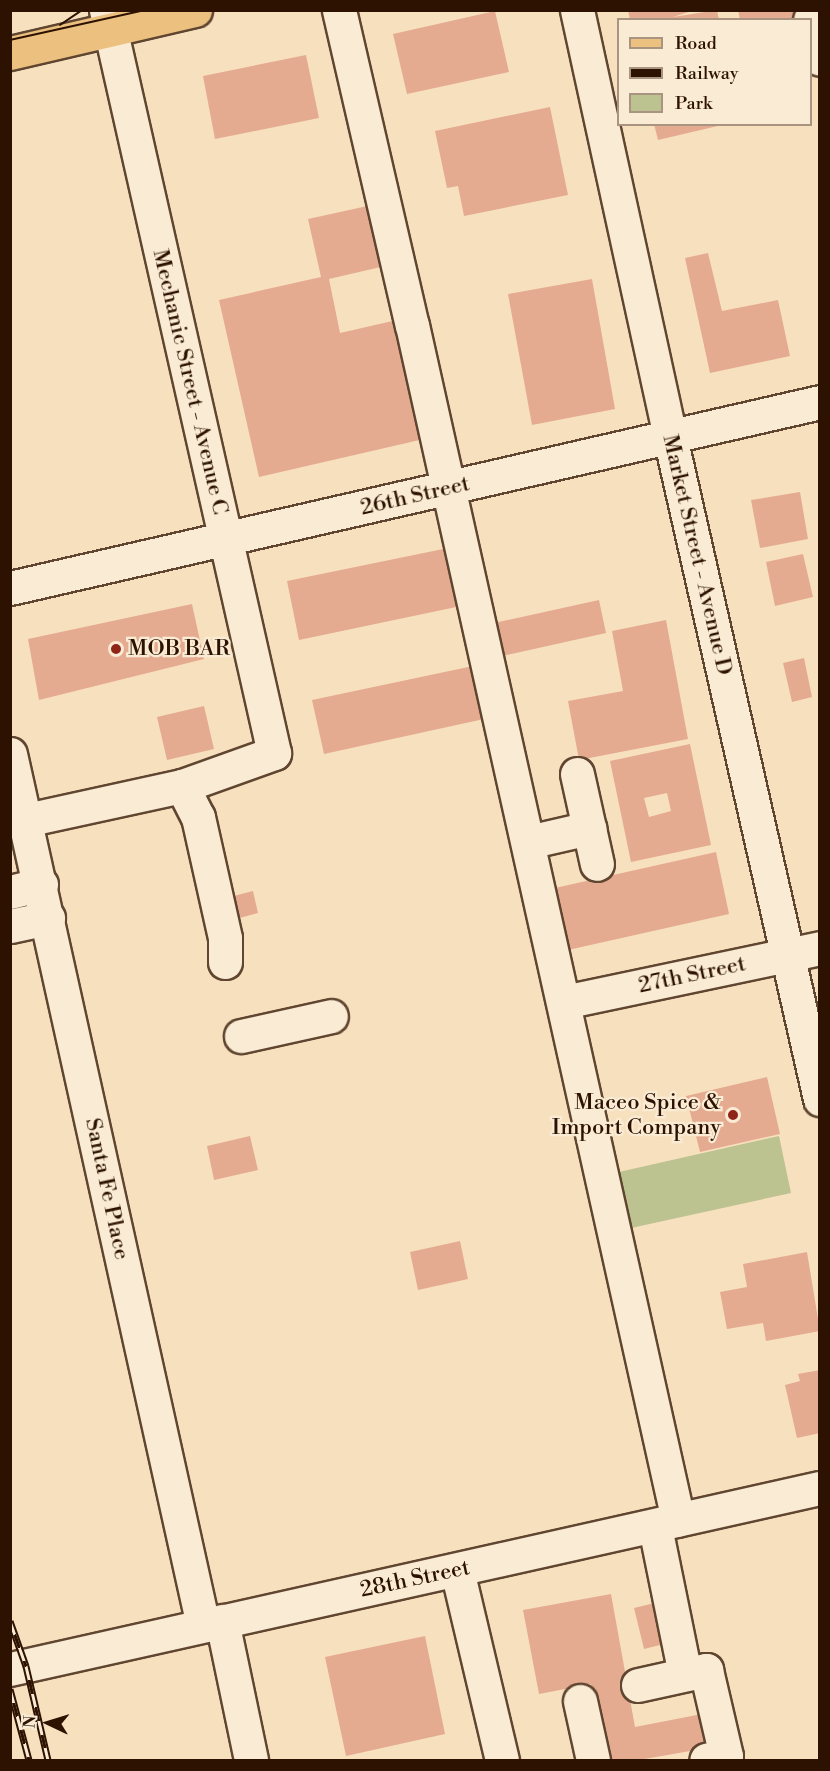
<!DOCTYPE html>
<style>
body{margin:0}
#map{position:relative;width:830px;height:1771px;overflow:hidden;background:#f7e0be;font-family:"Libre Bodoni",serif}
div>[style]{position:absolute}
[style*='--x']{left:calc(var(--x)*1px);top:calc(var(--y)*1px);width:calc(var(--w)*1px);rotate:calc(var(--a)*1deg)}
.green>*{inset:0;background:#bdc291}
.building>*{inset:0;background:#e5ab91}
.roads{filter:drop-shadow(2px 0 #604630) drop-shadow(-2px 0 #604630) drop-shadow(0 2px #604630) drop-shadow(0 -2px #604630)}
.minor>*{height:33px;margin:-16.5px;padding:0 16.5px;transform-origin:16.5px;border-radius:16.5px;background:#faebd5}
.major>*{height:33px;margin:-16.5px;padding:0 16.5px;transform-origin:16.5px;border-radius:16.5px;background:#ecc07f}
.tram>*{height:1.5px;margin:-0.75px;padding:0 0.75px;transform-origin:0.75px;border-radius:0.75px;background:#2d1201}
.rail>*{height:7px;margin-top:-3.5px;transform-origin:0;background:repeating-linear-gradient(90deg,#faebd5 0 14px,#2d1201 0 28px);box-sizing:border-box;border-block:2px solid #2d1201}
.dots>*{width:16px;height:16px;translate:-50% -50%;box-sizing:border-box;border:3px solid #faebd5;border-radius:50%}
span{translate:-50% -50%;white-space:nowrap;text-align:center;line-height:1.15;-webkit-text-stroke:4.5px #faebd5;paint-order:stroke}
.street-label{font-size:22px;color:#2d1201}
.poi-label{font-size:22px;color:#2d1201}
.left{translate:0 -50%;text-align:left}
.right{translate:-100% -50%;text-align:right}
.frame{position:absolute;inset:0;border:12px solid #2d1201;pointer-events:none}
.legend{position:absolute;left:617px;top:18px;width:195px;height:108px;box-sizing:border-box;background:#faebd5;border:2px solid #a89480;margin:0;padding:8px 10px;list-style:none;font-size:18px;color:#2d1201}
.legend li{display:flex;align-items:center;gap:12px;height:30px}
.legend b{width:30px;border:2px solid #a89480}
.north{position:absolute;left:18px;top:1693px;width:60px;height:60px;-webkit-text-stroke:4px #faebd5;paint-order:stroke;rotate:274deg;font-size:16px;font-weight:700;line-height:24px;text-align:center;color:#2d1201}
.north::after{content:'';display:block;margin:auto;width:21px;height:27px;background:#2d1201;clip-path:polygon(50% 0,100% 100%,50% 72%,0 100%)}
</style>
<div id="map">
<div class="green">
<i style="clip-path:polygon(779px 1136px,791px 1193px,622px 1230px,610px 1174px)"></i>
</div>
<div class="building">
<i style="clip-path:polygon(628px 10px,695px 10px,673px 17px,717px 10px,719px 20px,630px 20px)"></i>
<i style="clip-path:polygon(738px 10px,799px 10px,801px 20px,740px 20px)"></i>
<i style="clip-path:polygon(495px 11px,509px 72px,407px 94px,393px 34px)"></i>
<i style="clip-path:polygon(306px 55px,319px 118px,215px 139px,203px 76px)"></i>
<i style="clip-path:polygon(550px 107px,568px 195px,464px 216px,458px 186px,447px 188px,435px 131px)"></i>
<i style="clip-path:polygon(654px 124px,722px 124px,722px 125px,658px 140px)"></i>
<i style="clip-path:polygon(372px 205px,385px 266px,329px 279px,340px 333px,397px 320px,424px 439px,259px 477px,219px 300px,321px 277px,308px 219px)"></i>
<i style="clip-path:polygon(708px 253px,722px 311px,778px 300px,790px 356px,710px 373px,685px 258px)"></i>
<i style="clip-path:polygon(592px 279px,615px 409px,532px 425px,508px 294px)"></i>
<i style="clip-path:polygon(800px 492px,808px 539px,760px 548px,751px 500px)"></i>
<i style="clip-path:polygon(448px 548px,461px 606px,299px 640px,287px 581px)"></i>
<i style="clip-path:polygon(803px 554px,813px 597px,775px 606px,766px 562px)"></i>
<i style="clip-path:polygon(599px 600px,606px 633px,502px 656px,494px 623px)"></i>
<i style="clip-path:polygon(192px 604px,204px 659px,39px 700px,28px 639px)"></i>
<i style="clip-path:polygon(666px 620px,688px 739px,579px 760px,568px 701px,623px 691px,612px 631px)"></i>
<i style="clip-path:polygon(804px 658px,812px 697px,792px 702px,783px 663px)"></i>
<i style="clip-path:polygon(473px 666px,484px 719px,324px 754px,312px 700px)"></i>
<i style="clip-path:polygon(204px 706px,214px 749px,167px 760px,157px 717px)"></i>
<i style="clip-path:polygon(evenodd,690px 744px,711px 845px,631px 862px,610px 761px,690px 744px,667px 793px,671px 811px,649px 817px,644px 798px,667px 793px)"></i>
<i style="clip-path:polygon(716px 852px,729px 914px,568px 950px,555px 888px)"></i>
<i style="clip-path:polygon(253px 891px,258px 913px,232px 920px,226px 898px)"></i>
<i style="clip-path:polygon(767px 1077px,780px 1134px,700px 1152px,686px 1096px)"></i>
<i style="clip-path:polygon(250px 1136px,258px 1170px,214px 1180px,207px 1146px)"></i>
<i style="clip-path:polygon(460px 1241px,468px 1279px,418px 1290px,410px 1252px)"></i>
<i style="clip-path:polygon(807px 1252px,820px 1331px,766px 1341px,763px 1323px,727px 1329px,720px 1292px,747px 1287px,743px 1264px)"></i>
<i style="clip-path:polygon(820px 1370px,820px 1433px,797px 1438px,785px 1385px,800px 1381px,798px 1374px)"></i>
<i style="clip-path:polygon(611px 1594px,635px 1727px,707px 1713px,713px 1747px,639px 1760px,605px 1760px,591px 1684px,539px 1694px,523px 1610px)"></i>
<i style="clip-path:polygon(663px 1601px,672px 1642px,644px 1649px,634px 1608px)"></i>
<i style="clip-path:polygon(425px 1636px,445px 1734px,346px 1756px,325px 1657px)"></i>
</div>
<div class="roads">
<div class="minor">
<i style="--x:339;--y:10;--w:323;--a:77"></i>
<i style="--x:412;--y:325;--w:1224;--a:77.45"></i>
<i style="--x:577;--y:10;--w:437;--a:77.7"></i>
<i style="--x:670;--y:437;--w:679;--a:77.23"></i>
<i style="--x:810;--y:20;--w:40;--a:75.6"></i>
<i style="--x:10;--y:588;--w:831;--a:-12.93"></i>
<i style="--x:10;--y:754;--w:892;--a:77.51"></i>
<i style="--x:577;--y:774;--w:92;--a:77.5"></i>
<i style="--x:182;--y:786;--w:35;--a:63"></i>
<i style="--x:198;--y:817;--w:124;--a:77.4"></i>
<i style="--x:225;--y:938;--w:24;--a:90"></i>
<i style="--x:26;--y:820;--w:160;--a:-12.3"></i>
<i style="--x:182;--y:786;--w:98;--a:-19.7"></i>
<i style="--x:274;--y:753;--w:762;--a:-102.74"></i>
<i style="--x:528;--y:842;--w:63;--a:-12.9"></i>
<i style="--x:10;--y:892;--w:32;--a:-14"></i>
<i style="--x:10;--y:926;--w:39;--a:-12"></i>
<i style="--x:564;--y:1002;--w:262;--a:-11.9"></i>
<i style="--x:241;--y:1036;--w:92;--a:-12.5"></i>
<i style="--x:655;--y:1527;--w:150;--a:78.5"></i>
<i style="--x:457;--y:1570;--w:195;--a:76.7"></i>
<i style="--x:222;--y:1621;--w:142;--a:78.2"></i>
<i style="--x:10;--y:1669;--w:830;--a:-12.6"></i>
<i style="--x:638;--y:1685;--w:70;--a:-12.4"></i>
<i style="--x:706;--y:1670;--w:88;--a:76.9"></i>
<i style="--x:726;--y:1756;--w:20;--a:169"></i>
<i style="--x:580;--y:1701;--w:60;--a:77.6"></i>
</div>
<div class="major">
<i style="--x:10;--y:53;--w:190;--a:-13.1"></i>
</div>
</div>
<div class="tram">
<i style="--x:60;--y:25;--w:27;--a:-34"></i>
<i style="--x:10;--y:40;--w:138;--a:-12.5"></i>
</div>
<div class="rail">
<i style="--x:10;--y:1621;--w:48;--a:70.4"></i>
<i style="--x:26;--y:1666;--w:97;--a:76.8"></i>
<i style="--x:10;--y:1689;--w:73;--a:75"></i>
</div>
<div class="dots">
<i style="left:116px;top:649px;background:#8f2418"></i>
<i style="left:733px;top:1115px;background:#8f2418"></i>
</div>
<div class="street-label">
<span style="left:190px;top:382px;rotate:77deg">Mechanic Street - Avenue C</span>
<span style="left:415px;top:496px;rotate:-13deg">26th Street</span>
<span style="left:697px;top:555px;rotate:77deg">Market Street - Avenue D</span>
<span style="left:692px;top:975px;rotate:-12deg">27th Street</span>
<span style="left:107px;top:1189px;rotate:78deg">Santa Fe Place</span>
<span style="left:415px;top:1579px;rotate:-12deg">28th Street</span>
</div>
<div class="poi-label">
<span class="left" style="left:128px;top:649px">MOB BAR</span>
<span class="right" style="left:721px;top:1115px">Maceo Spice &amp;<br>Import Company</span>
</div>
<div class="frame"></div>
<ul class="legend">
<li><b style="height:8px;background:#ecc07f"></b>Road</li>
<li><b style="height:8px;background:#2d1201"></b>Railway</li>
<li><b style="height:16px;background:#bdc291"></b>Park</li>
</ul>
<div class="north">N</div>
</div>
